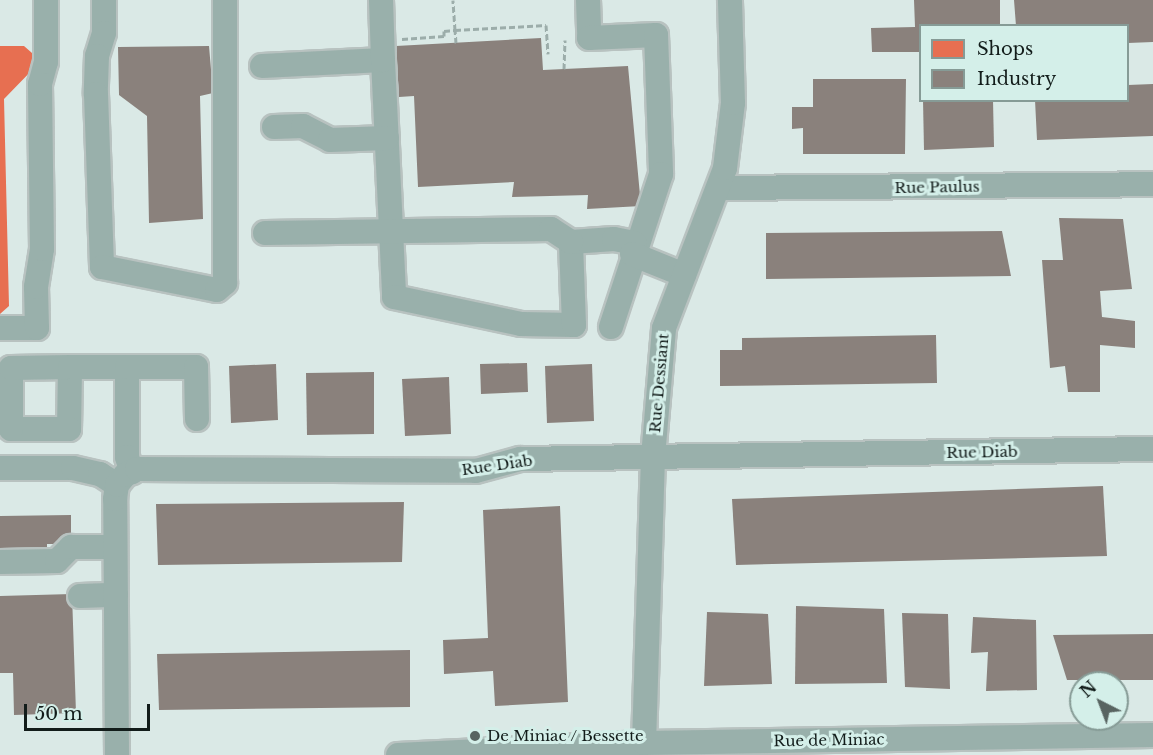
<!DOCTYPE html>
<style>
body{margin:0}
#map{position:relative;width:1153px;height:755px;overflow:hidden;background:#dae9e6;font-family:"Libre Baskerville",serif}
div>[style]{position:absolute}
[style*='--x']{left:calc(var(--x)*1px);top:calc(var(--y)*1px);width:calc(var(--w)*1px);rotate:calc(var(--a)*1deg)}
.shops>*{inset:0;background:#e76f51}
.industry>*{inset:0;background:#8a817c}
.path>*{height:3px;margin-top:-1.5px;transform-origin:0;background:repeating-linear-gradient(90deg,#9cadaa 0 6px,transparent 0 9px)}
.roads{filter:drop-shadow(2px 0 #b8c2c0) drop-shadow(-2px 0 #b8c2c0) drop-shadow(0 2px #b8c2c0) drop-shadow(0 -2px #b8c2c0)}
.minor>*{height:24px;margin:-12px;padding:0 12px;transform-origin:12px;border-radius:12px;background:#99b0ab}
.dots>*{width:16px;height:16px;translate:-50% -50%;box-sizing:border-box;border:3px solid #d4efe9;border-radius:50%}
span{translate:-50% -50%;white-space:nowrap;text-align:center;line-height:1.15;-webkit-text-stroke:6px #d4efe9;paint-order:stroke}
.street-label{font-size:15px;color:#121c1a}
.poi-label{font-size:15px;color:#121c1a}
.left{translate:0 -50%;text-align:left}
.legend{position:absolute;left:919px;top:24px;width:210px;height:78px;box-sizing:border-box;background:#d4efe9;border:2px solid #869b96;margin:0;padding:8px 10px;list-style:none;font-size:18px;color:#121c1a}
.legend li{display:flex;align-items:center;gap:12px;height:30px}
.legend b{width:30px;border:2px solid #869b96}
.north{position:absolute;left:1069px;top:671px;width:60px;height:60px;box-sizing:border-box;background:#d4efe9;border:2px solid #869b96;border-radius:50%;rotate:318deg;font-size:16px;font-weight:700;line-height:24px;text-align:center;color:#121c1a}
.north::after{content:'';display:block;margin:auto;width:21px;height:27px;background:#586461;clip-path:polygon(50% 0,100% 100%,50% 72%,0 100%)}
.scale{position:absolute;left:24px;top:704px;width:126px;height:27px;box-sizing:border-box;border:3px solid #121c1a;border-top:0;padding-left:8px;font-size:18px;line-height:21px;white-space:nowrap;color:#121c1a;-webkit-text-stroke:4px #d4efe9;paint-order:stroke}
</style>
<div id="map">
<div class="shops">
<i style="clip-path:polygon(0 46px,24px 46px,32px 53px,37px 65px,4px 99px,9px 306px,0 314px)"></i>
</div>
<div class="industry">
<i style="clip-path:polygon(914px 0,1000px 0,1000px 26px,920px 26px,920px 52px,872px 52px,871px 28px,915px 27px)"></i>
<i style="clip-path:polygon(1014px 0,1153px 0,1153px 42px,1128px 43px,1128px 26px,1016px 26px)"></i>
<i style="clip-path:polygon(541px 38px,543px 70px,628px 66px,641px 206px,587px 209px,588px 195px,512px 197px,514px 182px,418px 187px,414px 96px,399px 97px,396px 46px)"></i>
<i style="clip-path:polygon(209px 46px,213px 93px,200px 96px,203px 219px,149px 223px,147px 116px,119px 95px,118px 47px)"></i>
<i style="clip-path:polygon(813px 79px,906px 79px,905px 154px,803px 154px,803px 128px,792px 129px,792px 107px,813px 107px)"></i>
<i style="clip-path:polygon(1153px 84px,1153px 136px,1037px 140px,1035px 100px,1128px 100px,1128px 85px)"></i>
<i style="clip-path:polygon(923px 100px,993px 100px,994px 147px,924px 150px)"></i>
<i style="clip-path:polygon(1059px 218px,1123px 219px,1132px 289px,1100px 291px,1102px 317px,1135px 321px,1135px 348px,1100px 345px,1100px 392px,1068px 392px,1065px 366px,1050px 368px,1042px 260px,1063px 260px)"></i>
<i style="clip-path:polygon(1002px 231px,1011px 276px,766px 279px,766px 233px)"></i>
<i style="clip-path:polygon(936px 335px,937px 383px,720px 386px,720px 350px,742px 350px,742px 338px)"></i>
<i style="clip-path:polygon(527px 363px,528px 392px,481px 394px,480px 364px)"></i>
<i style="clip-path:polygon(276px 364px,278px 420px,231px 423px,229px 366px)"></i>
<i style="clip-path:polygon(592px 364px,594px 421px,547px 423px,545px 366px)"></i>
<i style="clip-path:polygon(374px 372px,374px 434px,307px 435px,306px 373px)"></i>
<i style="clip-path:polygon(449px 377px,451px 434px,405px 436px,402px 379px)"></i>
<i style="clip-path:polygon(1103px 486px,1107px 556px,736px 565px,732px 499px)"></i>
<i style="clip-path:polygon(404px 502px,402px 562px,158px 565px,156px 504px)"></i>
<i style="clip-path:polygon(560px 506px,568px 702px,495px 706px,493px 671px,444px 674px,443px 640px,488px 638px,483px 510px)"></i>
<i style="clip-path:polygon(71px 515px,71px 544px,47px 544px,47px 555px,0 556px,0 516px)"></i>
<i style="clip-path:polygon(72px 594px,76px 713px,14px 715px,13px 673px,0 673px,0 596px)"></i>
<i style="clip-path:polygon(796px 606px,884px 609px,887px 683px,795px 684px)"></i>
<i style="clip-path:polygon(707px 612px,768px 614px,772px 684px,704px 686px)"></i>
<i style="clip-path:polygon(902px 613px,948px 614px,950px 689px,905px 687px)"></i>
<i style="clip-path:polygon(973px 617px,1036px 620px,1037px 690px,986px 691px,988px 652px,971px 653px)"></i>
<i style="clip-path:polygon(1153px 634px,1153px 680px,1067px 680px,1053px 635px)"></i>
<i style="clip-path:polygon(410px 650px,410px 707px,159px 710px,157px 654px)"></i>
</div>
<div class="path">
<i style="--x:402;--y:39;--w:42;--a:-4.1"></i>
<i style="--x:444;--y:36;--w:5;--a:-90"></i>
<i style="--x:444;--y:31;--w:11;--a:-5"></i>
<i style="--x:455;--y:30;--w:30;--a:-94"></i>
<i style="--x:456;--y:43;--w:13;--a:-94"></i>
<i style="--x:455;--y:30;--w:91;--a:-3.1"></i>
<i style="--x:546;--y:25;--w:29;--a:86"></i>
<i style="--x:564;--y:69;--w:29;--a:-88"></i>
</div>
<div class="roads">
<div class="minor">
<i style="--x:104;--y:0;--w:33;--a:90"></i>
<i style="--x:104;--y:33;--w:24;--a:107"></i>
<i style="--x:97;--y:56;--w:38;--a:92"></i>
<i style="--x:96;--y:94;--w:173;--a:88"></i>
<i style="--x:102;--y:267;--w:117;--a:11.3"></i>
<i style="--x:217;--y:290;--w:11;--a:-41"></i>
<i style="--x:225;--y:283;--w:283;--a:-90"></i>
<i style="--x:588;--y:0;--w:38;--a:88"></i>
<i style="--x:589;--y:38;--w:67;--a:-2.6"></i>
<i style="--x:656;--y:35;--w:139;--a:87.9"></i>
<i style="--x:661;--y:174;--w:161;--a:108.1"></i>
<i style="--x:383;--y:60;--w:237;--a:87.3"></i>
<i style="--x:394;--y:297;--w:130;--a:12"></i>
<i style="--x:521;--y:324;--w:53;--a:1.1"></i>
<i style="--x:574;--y:325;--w:83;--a:-92.1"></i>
<i style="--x:571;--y:242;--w:43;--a:-4"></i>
<i style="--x:614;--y:239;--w:21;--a:11"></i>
<i style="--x:262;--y:66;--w:121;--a:-2.8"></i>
<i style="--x:383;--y:60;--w:60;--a:-91.9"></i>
<i style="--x:274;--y:127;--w:29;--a:-2"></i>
<i style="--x:303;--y:126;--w:30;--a:27"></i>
<i style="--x:330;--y:140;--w:57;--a:-2"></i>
<i style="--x:720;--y:188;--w:433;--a:-0.5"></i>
<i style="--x:265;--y:233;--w:286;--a:-0.8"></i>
<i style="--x:551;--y:229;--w:24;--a:33"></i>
<i style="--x:632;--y:254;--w:56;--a:22"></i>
<i style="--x:0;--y:328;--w:37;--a:0"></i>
<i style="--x:37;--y:328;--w:41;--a:-91.4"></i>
<i style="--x:36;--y:287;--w:38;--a:-81"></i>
<i style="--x:42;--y:249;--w:165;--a:-90.7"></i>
<i style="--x:40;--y:84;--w:23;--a:-75"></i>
<i style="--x:46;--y:62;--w:62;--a:-90"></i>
<i style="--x:70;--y:367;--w:62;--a:90.9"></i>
<i style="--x:69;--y:429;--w:58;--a:180"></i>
<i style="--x:11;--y:429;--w:61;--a:-90"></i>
<i style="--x:11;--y:368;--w:59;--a:-1"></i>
<i style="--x:70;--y:367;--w:57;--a:0"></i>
<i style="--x:127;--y:367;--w:90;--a:90"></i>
<i style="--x:127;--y:457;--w:16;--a:72"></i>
<i style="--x:127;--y:367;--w:69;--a:0"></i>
<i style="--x:196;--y:367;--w:52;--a:88.9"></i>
<i style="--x:0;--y:468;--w:73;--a:0"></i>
<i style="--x:73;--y:468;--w:28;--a:13"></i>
<i style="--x:100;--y:474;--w:20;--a:33"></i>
<i style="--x:0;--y:562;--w:57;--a:-1"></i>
<i style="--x:57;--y:561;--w:20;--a:-45"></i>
<i style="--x:71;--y:547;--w:44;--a:0"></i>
<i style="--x:80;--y:596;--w:36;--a:-2"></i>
<i style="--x:644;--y:743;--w:286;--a:-88.2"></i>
<i style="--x:653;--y:457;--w:129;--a:-85.1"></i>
<i style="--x:664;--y:328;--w:171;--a:-69.1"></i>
<i style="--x:725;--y:168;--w:65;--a:-83"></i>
<i style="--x:733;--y:103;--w:103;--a:-91.7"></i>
<i style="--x:117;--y:755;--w:256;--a:-90.4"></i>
<i style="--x:115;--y:499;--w:14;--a:-82"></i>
<i style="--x:117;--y:485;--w:13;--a:-51"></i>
<i style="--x:125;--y:475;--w:13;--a:-27"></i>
<i style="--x:137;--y:469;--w:339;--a:0.3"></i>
<i style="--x:476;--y:471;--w:46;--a:-15.3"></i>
<i style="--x:520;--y:459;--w:633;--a:-0.91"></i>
<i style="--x:398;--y:755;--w:246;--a:-2.8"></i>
<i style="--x:644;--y:743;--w:509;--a:-0.9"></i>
</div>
</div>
<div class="dots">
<i style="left:475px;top:736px;background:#586461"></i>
</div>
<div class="street-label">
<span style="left:937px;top:187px;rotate:-1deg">Rue Paulus</span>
<span style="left:659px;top:383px;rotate:-85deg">Rue Dessiant</span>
<span style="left:982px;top:452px;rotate:-1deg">Rue Diab</span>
<span style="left:497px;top:465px;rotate:-8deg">Rue Diab</span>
<span style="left:829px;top:740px;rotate:-1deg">Rue de Miniac</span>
</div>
<div class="poi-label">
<span class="left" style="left:487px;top:736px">De Miniac / Bessette</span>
</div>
<ul class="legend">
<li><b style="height:16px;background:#e76f51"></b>Shops</li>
<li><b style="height:16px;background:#8a817c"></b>Industry</li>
</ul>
<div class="north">N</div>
<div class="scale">50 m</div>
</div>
